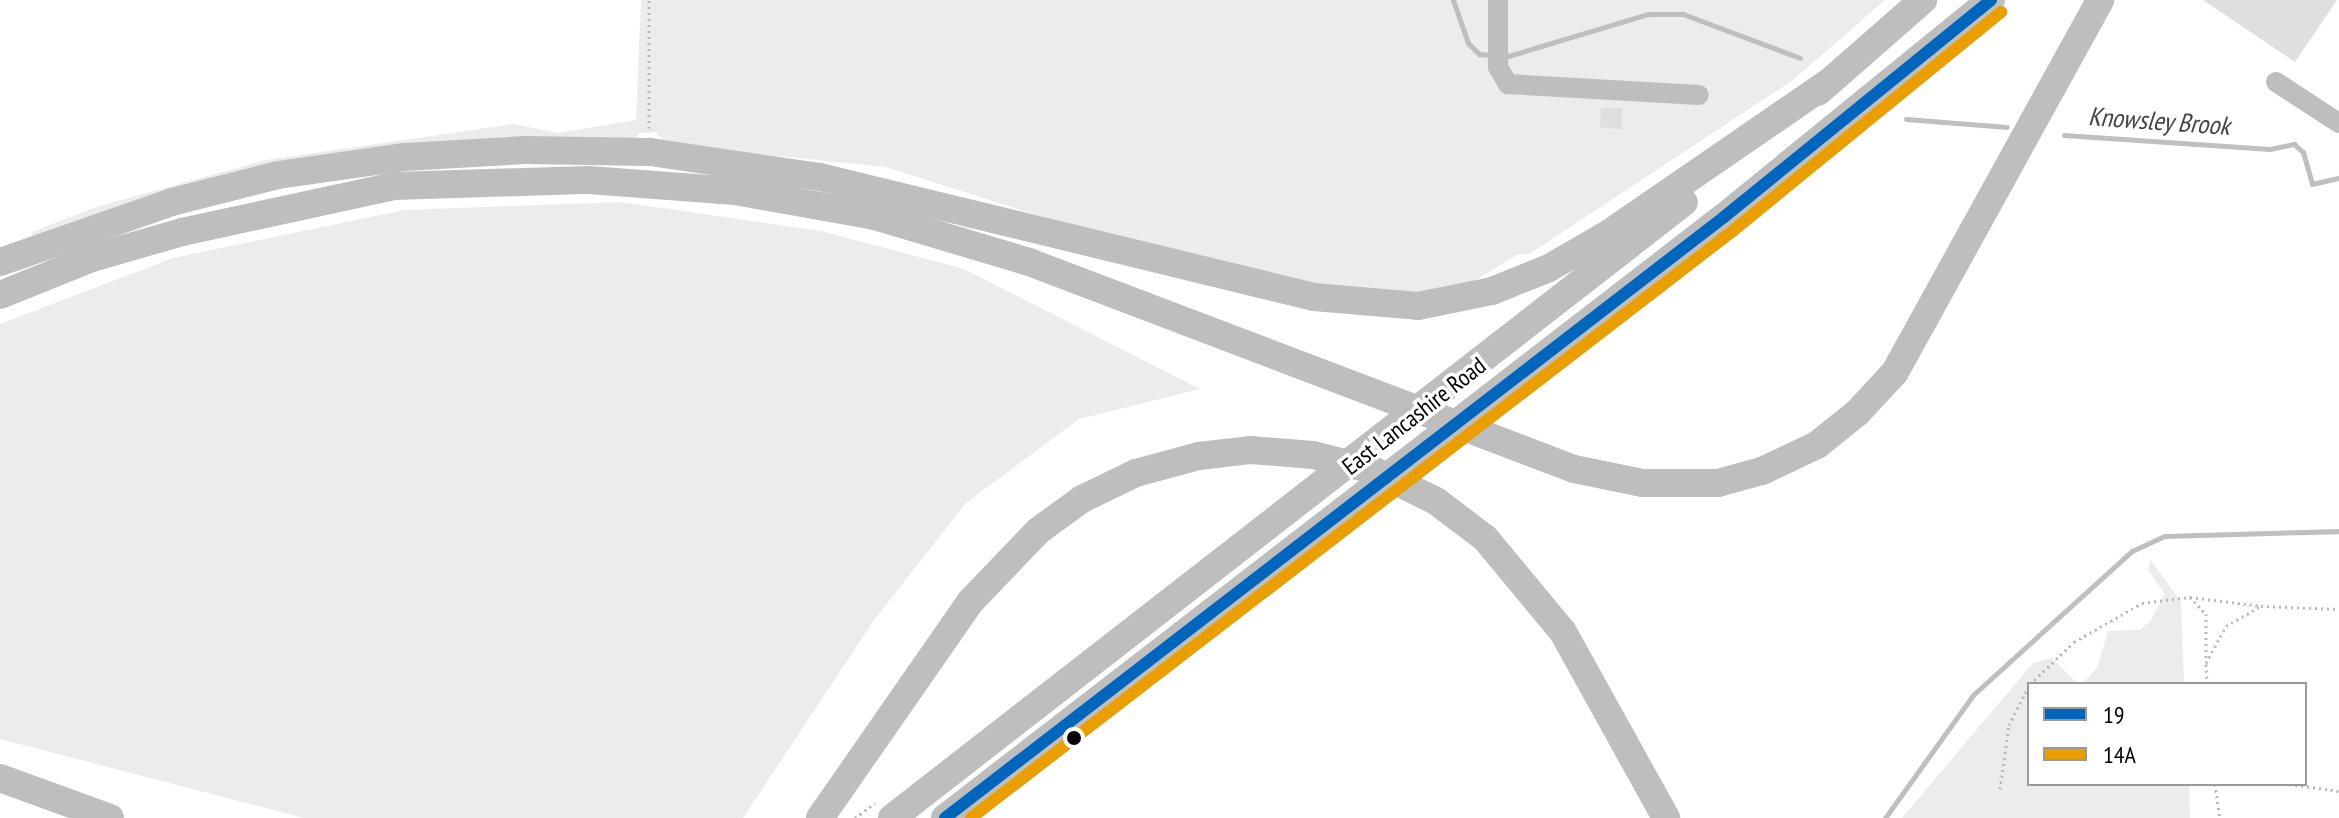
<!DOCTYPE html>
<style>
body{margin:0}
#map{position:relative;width:2339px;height:818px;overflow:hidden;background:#fff;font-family:"PT Sans Narrow",sans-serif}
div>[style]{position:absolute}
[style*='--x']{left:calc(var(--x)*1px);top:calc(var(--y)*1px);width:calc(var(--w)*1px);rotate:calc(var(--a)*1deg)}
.green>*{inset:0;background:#ececec}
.stream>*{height:5px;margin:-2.5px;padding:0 2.5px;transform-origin:2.5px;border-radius:2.5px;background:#bfbfbf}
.building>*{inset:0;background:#dfdfdf}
.path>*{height:3px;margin-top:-1.5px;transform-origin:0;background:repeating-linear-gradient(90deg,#b9b9b9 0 2px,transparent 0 6px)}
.minor>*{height:20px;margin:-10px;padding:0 10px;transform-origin:10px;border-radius:10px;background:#bebebe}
.highway>*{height:28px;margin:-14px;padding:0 14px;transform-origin:14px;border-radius:14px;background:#bebebe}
.bus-1>*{height:12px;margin:-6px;padding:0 6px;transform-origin:6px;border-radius:6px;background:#0065bd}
.bus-2>*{height:12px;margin:-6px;padding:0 6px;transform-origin:6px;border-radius:6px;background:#eb9e00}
.dots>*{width:22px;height:22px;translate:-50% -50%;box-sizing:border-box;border:4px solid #fff;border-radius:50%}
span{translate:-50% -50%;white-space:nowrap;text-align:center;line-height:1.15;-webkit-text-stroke:7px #fff;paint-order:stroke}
.street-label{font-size:24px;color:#000}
.water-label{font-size:26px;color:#444;font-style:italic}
.legend{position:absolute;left:2027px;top:682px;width:280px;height:104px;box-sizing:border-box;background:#fff;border:2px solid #999;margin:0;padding:10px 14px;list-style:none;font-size:24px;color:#000}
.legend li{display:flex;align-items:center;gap:16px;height:40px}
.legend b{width:40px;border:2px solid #999}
</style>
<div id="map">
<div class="green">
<i style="clip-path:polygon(641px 0,1885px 0,1793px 80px,1531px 253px,1517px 255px,1454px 293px,1348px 293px,1068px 225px,886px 167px,667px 145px,656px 132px,640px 133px,629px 144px,513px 141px,32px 237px,32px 232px,96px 207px,266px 160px,514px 124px,558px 133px,636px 120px)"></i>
<i style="clip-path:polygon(621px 202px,821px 231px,964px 269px,1200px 389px,1079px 419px,966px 503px,874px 620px,743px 818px,304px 818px,0 739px,0 324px,173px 258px,404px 210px)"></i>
<i style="clip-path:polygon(2150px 559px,2181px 602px,2184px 684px,2029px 684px,2029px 784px,2189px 784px,2190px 818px,1902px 818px,2033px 663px,2052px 658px,2075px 681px,2084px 682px,2097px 668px,2108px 631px,2140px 630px,2151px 620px,2165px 594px,2148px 570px)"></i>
</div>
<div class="stream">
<i style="--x:1453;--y:0;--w:46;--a:70.8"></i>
<i style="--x:1468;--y:43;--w:16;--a:45"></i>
<i style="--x:1479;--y:54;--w:12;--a:5"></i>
<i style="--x:1505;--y:57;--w:149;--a:-16.7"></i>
<i style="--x:1648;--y:14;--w:35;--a:0"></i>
<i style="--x:1683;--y:14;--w:125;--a:20.6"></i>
<i style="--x:1906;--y:119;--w:101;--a:4.5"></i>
<i style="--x:2064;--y:135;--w:206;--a:3.9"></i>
<i style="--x:2270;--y:149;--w:25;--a:-12"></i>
<i style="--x:2294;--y:144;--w:12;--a:42"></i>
<i style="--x:2303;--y:152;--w:33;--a:74"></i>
<i style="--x:2312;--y:184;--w:28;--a:-13"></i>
<i style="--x:1885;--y:818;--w:151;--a:-54.4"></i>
<i style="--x:1973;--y:695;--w:215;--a:-42.2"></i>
<i style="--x:2132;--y:551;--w:35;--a:-25"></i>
<i style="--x:2164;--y:536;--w:175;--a:-1.6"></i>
</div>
<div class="building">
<i style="clip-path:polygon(2203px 0,2337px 0,2295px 62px)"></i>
<i style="clip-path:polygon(1601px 108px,1622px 108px,1622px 129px,1600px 128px)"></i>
</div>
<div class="path">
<i style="--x:649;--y:128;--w:128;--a:-90"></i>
<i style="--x:2190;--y:597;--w:23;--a:47"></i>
<i style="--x:2206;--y:614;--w:45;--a:90"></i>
<i style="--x:2030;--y:684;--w:61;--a:-43.7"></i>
<i style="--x:2074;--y:642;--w:78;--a:-29.8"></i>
<i style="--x:2142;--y:603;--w:48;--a:-7.1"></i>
<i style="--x:2190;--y:597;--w:72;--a:7.2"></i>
<i style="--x:2207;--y:684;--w:21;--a:-93"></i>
<i style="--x:2206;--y:663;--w:42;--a:-61.6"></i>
<i style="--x:2226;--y:626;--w:40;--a:-29.7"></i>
<i style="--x:2261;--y:606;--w:78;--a:2.2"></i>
<i style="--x:2215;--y:784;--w:34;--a:82"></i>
<i style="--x:2289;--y:784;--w:50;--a:8"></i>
<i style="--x:2000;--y:789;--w:65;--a:-82"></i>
<i style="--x:2009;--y:725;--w:44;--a:-62.9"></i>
<i style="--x:855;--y:818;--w:25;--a:-37"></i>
</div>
<div class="minor">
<i style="--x:1498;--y:0;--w:67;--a:90"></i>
<i style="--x:1498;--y:67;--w:20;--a:60"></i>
<i style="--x:1508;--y:84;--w:191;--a:3.3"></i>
<i style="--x:2276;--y:82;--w:75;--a:33.1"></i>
</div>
<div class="highway">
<i style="--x:1818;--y:92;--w:140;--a:-41.2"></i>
<i style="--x:0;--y:262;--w:182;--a:-19.2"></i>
<i style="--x:172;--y:202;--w:109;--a:-14.3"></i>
<i style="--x:278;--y:175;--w:128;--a:-8.1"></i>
<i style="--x:405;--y:157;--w:120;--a:-3.3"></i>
<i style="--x:525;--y:150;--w:125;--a:0.9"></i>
<i style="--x:650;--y:152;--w:172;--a:8.4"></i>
<i style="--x:820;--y:177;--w:508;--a:13.65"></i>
<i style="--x:1314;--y:297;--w:104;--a:4.9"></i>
<i style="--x:1418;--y:306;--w:76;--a:-11.5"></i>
<i style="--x:1492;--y:291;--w:61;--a:-22"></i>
<i style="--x:1549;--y:268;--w:68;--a:-30"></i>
<i style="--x:1608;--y:234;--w:270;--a:-34.5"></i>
<i style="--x:0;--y:295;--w:99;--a:-21.9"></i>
<i style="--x:92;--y:258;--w:94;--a:-16.1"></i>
<i style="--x:182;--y:232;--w:217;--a:-12.2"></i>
<i style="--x:394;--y:186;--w:195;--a:-1.8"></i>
<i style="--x:589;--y:180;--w:146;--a:4.3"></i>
<i style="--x:735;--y:191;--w:142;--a:10.1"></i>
<i style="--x:875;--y:216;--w:161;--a:16.6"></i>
<i style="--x:1029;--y:262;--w:583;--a:20.8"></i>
<i style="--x:1574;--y:469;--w:70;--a:11.5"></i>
<i style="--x:1643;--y:483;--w:75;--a:0"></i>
<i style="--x:1718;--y:483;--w:46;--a:-15.3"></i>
<i style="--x:1762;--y:471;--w:61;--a:-25.3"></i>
<i style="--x:1817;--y:445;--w:53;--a:-38.8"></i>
<i style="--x:1858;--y:412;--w:54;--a:-47.2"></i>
<i style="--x:1895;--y:372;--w:425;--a:-61.1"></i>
<i style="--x:0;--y:778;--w:117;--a:20"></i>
<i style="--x:820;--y:818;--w:263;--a:-55.2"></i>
<i style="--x:970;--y:602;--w:98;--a:-46.2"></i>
<i style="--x:1038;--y:531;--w:54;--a:-36"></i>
<i style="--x:1082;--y:499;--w:60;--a:-25.7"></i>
<i style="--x:1136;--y:473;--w:65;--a:-15.1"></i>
<i style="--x:1199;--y:456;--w:51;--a:-6.7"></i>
<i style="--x:1250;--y:450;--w:63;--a:4.5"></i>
<i style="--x:1313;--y:455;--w:62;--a:14"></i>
<i style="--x:1373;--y:470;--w:70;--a:26.2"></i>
<i style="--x:1436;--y:501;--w:61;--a:37.1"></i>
<i style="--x:1485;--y:538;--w:122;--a:50.3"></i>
<i style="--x:1563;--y:632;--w:213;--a:61"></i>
<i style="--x:892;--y:818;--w:1003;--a:-37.87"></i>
<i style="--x:945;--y:818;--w:984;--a:-37.65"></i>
<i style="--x:1724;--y:217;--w:344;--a:-39.1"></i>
</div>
<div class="bus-1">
<i style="--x:945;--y:818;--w:984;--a:-37.65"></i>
<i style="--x:1724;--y:217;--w:344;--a:-39.1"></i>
</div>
<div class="bus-2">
<i style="--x:971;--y:818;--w:963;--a:-37.62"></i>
<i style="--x:1734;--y:230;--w:345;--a:-39.2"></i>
</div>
<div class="dots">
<i style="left:1074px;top:738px;background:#000"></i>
</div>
<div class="street-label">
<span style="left:1414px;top:416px;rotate:-38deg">East Lancashire Road</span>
</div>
<div class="water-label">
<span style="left:2159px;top:121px;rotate:4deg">Knowsley Brook</span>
</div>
<ul class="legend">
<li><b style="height:10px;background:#0065bd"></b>19</li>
<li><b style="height:10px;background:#eb9e00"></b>14A</li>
</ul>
</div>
